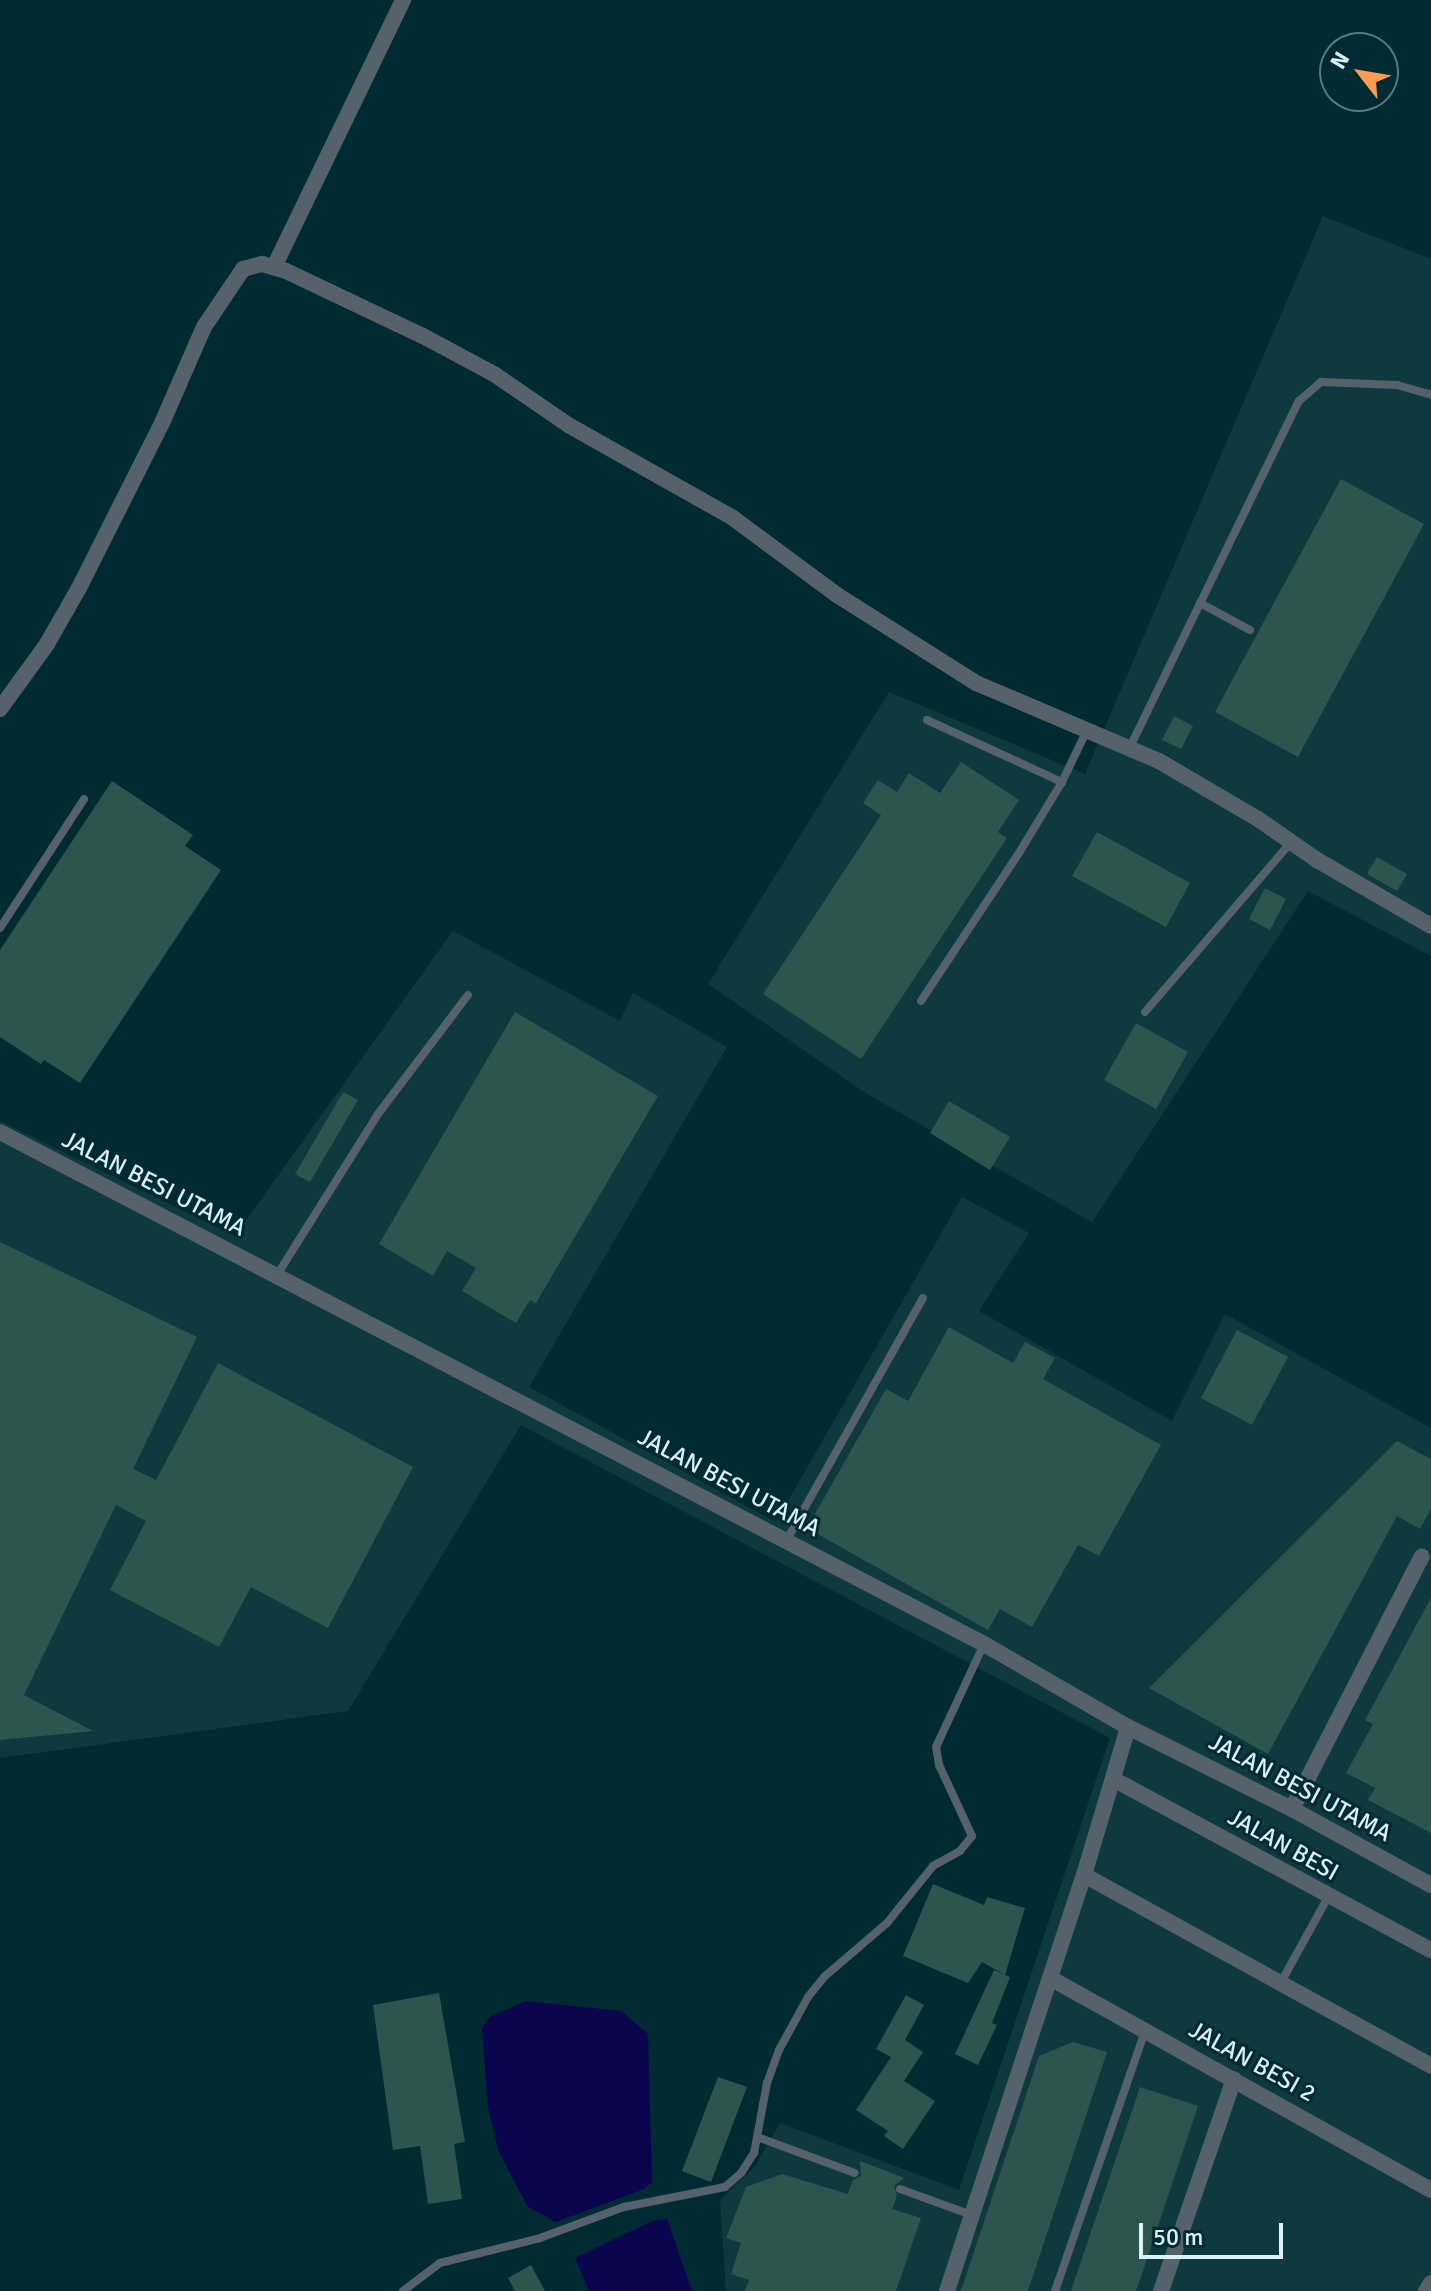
<!DOCTYPE html>
<style>
body{margin:0}
#map{position:relative;width:1431px;height:2291px;overflow:hidden;background:#002b32;font-family:Signika,sans-serif}
div>[style]{position:absolute}
[style*='--x']{left:calc(var(--x)*1px);top:calc(var(--y)*1px);width:calc(var(--w)*1px);rotate:calc(var(--a)*1deg)}
.built>*{inset:0;background:#0e393f}
.water>*{inset:0;background:#0a054c}
.building>*{inset:0;background:#2d554d}
.service>*{height:8px;margin:-4px;padding:0 4px;transform-origin:4px;border-radius:4px;background:#56626b}
.minor>*{height:16px;margin:-8px;padding:0 8px;transform-origin:8px;border-radius:8px;background:#56626b}
span{translate:-50% -50%;white-space:nowrap;text-align:center;line-height:1.15;-webkit-text-stroke:6px #002b32;paint-order:stroke}
.street-label{font-size:24px;color:#dbf1f5}
.north{position:absolute;left:1319px;top:32px;width:80px;height:80px;box-sizing:border-box;background:#002b32;border:2px solid #587a80;border-radius:50%;rotate:301deg;font-size:22px;font-weight:700;line-height:32px;text-align:center;color:#dbf1f5}
.north::after{content:'';display:block;margin:auto;width:28px;height:36px;background:#fd9d55;clip-path:polygon(50% 0,100% 100%,50% 72%,0 100%)}
.scale{position:absolute;left:1139px;top:2223px;width:144px;height:36px;box-sizing:border-box;border:4px solid #dbf1f5;border-top:0;padding-left:10px;font-size:24px;line-height:28px;white-space:nowrap;color:#dbf1f5;-webkit-text-stroke:6px #002b32;paint-order:stroke}
</style>
<div id="map">
<div class="built">
<i style="clip-path:polygon(1323px 216px,1431px 259px,1431px 956px,1308px 891px,1092px 1222px,867px 1094px,708px 984px,889px 692px,1085px 774px)"></i>
<i style="clip-path:polygon(453px 931px,620px 1021px,633px 993px,727px 1047px,529px 1387px,776px 1522px,962px 1197px,1029px 1233px,979px 1311px,1172px 1421px,1225px 1314px,1431px 1428px,1431px 2291px,726px 2291px,720px 2200px,754px 2168px,780px 2123px,959px 2190px,1110px 1738px,521px 1425px,348px 1711px,0 1758px,0 1121px,235px 1236px)"></i>
</div>
<div class="water">
<i style="clip-path:polygon(526px 2001px,621px 2011px,648px 2034px,652px 2182px,644px 2189px,556px 2222px,528px 2207px,498px 2150px,488px 2107px,482px 2028px,490px 2017px)"></i>
<i style="clip-path:polygon(667px 2219px,692px 2291px,589px 2291px,575px 2258px,652px 2221px)"></i>
</div>
<div class="building">
<i style="clip-path:polygon(1341px 479px,1424px 524px,1298px 757px,1215px 712px)"></i>
<i style="clip-path:polygon(1174px 716px,1193px 726px,1181px 749px,1162px 740px)"></i>
<i style="clip-path:polygon(961px 762px,1019px 800px,998px 832px,1007px 838px,861px 1059px,763px 994px,881px 815px,863px 803px,878px 780px,897px 792px,909px 773px,940px 793px)"></i>
<i style="clip-path:polygon(112px 781px,193px 835px,185px 846px,221px 870px,80px 1083px,44px 1060px,41px 1064px,0 1037px,0 950px)"></i>
<i style="clip-path:polygon(1097px 832px,1190px 883px,1166px 927px,1072px 876px)"></i>
<i style="clip-path:polygon(1377px 857px,1407px 874px,1397px 891px,1367px 874px)"></i>
<i style="clip-path:polygon(1265px 888px,1286px 899px,1270px 930px,1249px 919px)"></i>
<i style="clip-path:polygon(515px 1012px,658px 1096px,536px 1303px,530px 1300px,516px 1323px,462px 1291px,476px 1268px,447px 1251px,433px 1276px,379px 1244px)"></i>
<i style="clip-path:polygon(1136px 1023px,1188px 1052px,1156px 1109px,1104px 1080px)"></i>
<i style="clip-path:polygon(343px 1092px,358px 1100px,310px 1182px,295px 1174px)"></i>
<i style="clip-path:polygon(949px 1101px,1010px 1137px,990px 1170px,930px 1133px)"></i>
<i style="clip-path:polygon(0 1242px,197px 1337px,133px 1469px,156px 1480px,218px 1363px,413px 1467px,328px 1628px,251px 1587px,219px 1647px,110px 1590px,146px 1521px,116px 1505px,24px 1695px,93px 1731px,0 1740px)"></i>
<i style="clip-path:polygon(949px 1327px,1013px 1363px,1025px 1342px,1055px 1358px,1043px 1379px,1161px 1445px,1099px 1556px,1078px 1545px,1032px 1627px,1000px 1609px,988px 1630px,807px 1528px,886px 1389px,908px 1401px)"></i>
<i style="clip-path:polygon(1237px 1330px,1288px 1357px,1252px 1425px,1201px 1398px)"></i>
<i style="clip-path:polygon(1397px 1441px,1431px 1459px,1431px 1509px,1420px 1529px,1397px 1516px,1268px 1754px,1149px 1688px)"></i>
<i style="clip-path:polygon(1431px 1598px,1431px 1833px,1368px 1800px,1375px 1788px,1346px 1773px,1373px 1724px,1365px 1720px)"></i>
<i style="clip-path:polygon(933px 1884px,984px 1905px,987px 1897px,1025px 1908px,1005px 1975px,982px 1962px,968px 1983px,903px 1956px)"></i>
<i style="clip-path:polygon(994px 1970px,1010px 1977px,992px 2023px,997px 2025px,978px 2065px,955px 2054px)"></i>
<i style="clip-path:polygon(439px 1993px,465px 2142px,454px 2144px,462px 2199px,428px 2204px,420px 2146px,393px 2150px,373px 2005px)"></i>
<i style="clip-path:polygon(906px 1995px,924px 2005px,905px 2040px,923px 2052px,904px 2081px,935px 2101px,903px 2149px,884px 2136px,888px 2131px,856px 2110px,891px 2057px,876px 2049px)"></i>
<i style="clip-path:polygon(1073px 2042px,1107px 2052px,1028px 2291px,961px 2291px,1039px 2056px)"></i>
<i style="clip-path:polygon(718px 2077px,747px 2087px,711px 2182px,682px 2171px)"></i>
<i style="clip-path:polygon(1140px 2087px,1198px 2106px,1149px 2253px,1136px 2291px,1071px 2291px)"></i>
<i style="clip-path:polygon(860px 2161px,904px 2178px,894px 2186px,897px 2195px,892px 2209px,921px 2218px,896px 2291px,745px 2291px,749px 2280px,731px 2274px,741px 2243px,726px 2238px,746px 2187px,782px 2174px,848px 2194px,853px 2180px,861px 2176px)"></i>
<i style="clip-path:polygon(531px 2265px,545px 2291px,515px 2291px,508px 2278px)"></i>
</div>
<div class="service">
<i style="--x:1200;--y:603;--w:57;--a:28.4"></i>
<i style="--x:927;--y:720;--w:149;--a:24.7"></i>
<i style="--x:1130;--y:747;--w:385;--a:-64"></i>
<i style="--x:1299;--y:401;--w:29;--a:-41"></i>
<i style="--x:1321;--y:382;--w:76;--a:2.3"></i>
<i style="--x:1397;--y:385;--w:35;--a:16"></i>
<i style="--x:0;--y:928;--w:154;--a:-56.9"></i>
<i style="--x:921;--y:1001;--w:178;--a:-56.5"></i>
<i style="--x:1019;--y:853;--w:83;--a:-58.8"></i>
<i style="--x:1062;--y:782;--w:58;--a:-64.3"></i>
<i style="--x:1145;--y:1012;--w:224;--a:-49.3"></i>
<i style="--x:277;--y:1275;--w:190;--a:-57.9"></i>
<i style="--x:378;--y:1114;--w:149;--a:-52.9"></i>
<i style="--x:786;--y:1541;--w:279;--a:-60.6"></i>
<i style="--x:1280;--y:1984;--w:99;--a:-61.1"></i>
<i style="--x:757;--y:2137;--w:104;--a:20.2"></i>
<i style="--x:900;--y:2189;--w:77;--a:19.9"></i>
<i style="--x:403;--y:2291;--w:46;--a:-37.1"></i>
<i style="--x:440;--y:2263;--w:103;--a:-14"></i>
<i style="--x:540;--y:2238;--w:90;--a:-20.3"></i>
<i style="--x:624;--y:2207;--w:103;--a:-11.2"></i>
<i style="--x:725;--y:2187;--w:21;--a:-41"></i>
<i style="--x:741;--y:2173;--w:24;--a:-57"></i>
<i style="--x:754;--y:2153;--w:71;--a:-79.5"></i>
<i style="--x:767;--y:2083;--w:35;--a:-70"></i>
<i style="--x:779;--y:2050;--w:60;--a:-61.3"></i>
<i style="--x:808;--y:1997;--w:26;--a:-51"></i>
<i style="--x:824;--y:1977;--w:83;--a:-40.6"></i>
<i style="--x:887;--y:1923;--w:73;--a:-51.1"></i>
<i style="--x:933;--y:1866;--w:31;--a:-29"></i>
<i style="--x:960;--y:1851;--w:19;--a:-51"></i>
<i style="--x:972;--y:1836;--w:78;--a:-114.9"></i>
<i style="--x:939;--y:1765;--w:18;--a:-99"></i>
<i style="--x:936;--y:1747;--w:114;--a:-65"></i>
<i style="--x:1055;--y:2291;--w:275;--a:-70.9"></i>
</div>
<div class="minor">
<i style="--x:274;--y:267;--w:297;--a:-64.2"></i>
<i style="--x:0;--y:709;--w:80;--a:-54.1"></i>
<i style="--x:47;--y:644;--w:64;--a:-60.3"></i>
<i style="--x:79;--y:588;--w:185;--a:-63.3"></i>
<i style="--x:162;--y:423;--w:105;--a:-66.4"></i>
<i style="--x:204;--y:327;--w:70;--a:-56.1"></i>
<i style="--x:243;--y:269;--w:20;--a:-15"></i>
<i style="--x:262;--y:264;--w:25;--a:16"></i>
<i style="--x:286;--y:271;--w:152;--a:25.4"></i>
<i style="--x:423;--y:336;--w:81;--a:28.2"></i>
<i style="--x:494;--y:374;--w:92;--a:34.4"></i>
<i style="--x:570;--y:426;--w:187;--a:29.4"></i>
<i style="--x:733;--y:518;--w:129;--a:36.5"></i>
<i style="--x:837;--y:595;--w:165;--a:32.3"></i>
<i style="--x:976;--y:683;--w:199;--a:23.1"></i>
<i style="--x:1159;--y:761;--w:115;--a:30.4"></i>
<i style="--x:1258;--y:819;--w:72;--a:34.8"></i>
<i style="--x:1317;--y:860;--w:132;--a:30.1"></i>
<i style="--x:0;--y:1132;--w:1109;--a:27.49"></i>
<i style="--x:984;--y:1644;--w:166;--a:30"></i>
<i style="--x:1128;--y:1727;--w:183;--a:26.6"></i>
<i style="--x:1292;--y:1809;--w:158;--a:28.7"></i>
<i style="--x:1113;--y:1779;--w:361;--a:28.3"></i>
<i style="--x:1292;--y:1809;--w:284;--a:-62.8"></i>
<i style="--x:1084;--y:1875;--w:396;--a:28.8"></i>
<i style="--x:1050;--y:1978;--w:436;--a:29.1"></i>
<i style="--x:947;--y:2291;--w:438;--a:-71.8"></i>
<i style="--x:1084;--y:1875;--w:154;--a:-73.4"></i>
<i style="--x:1161;--y:2291;--w:224;--a:-71"></i>
<i style="--x:1426;--y:2291;--w:9;--a:-58"></i>
</div>
<div class="street-label">
<span style="left:154px;top:1184px;rotate:27deg">JALAN BESI UTAMA</span>
<span style="left:729px;top:1483px;rotate:28deg">JALAN BESI UTAMA</span>
<span style="left:1300px;top:1788px;rotate:28deg">JALAN BESI UTAMA</span>
<span style="left:1283px;top:1845px;rotate:29deg">JALAN BESI</span>
<span style="left:1252px;top:2062px;rotate:29deg">JALAN BESI 2</span>
</div>
<div class="north">N</div>
<div class="scale">50 m</div>
</div>
